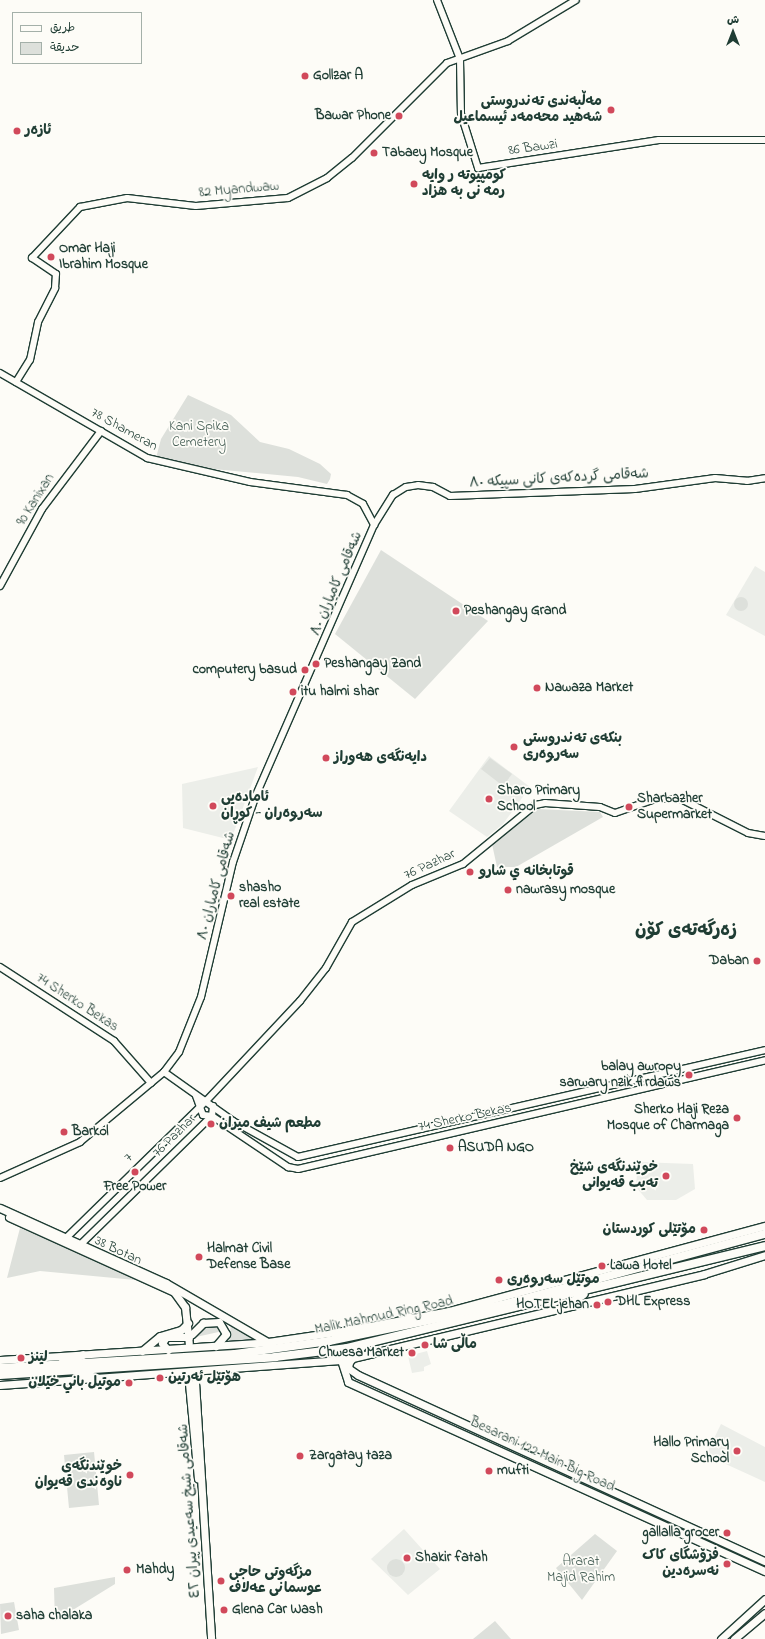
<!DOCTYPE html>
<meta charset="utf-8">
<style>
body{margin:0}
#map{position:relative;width:765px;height:1639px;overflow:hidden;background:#fdfcf7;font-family:"Indie Flower","Playpen Sans Arabic",sans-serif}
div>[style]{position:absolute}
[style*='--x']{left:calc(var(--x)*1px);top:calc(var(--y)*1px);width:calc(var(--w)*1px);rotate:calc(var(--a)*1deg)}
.built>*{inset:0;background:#eceee9}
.green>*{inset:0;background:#dde0db}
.round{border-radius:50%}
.secondary-tunnel>*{height:7px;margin-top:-3.5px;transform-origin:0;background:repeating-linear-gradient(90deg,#d1d6d0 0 7px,transparent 0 10.5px)}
.roads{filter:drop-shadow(1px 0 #1f3d34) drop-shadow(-1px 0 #1f3d34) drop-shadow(0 1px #1f3d34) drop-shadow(0 -1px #1f3d34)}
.tertiary>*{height:6px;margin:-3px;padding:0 3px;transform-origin:3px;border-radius:3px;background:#fdfcf7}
.secondary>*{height:7px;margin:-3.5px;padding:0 3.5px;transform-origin:3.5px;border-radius:3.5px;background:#fdfcf7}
.primary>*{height:7px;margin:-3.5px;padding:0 3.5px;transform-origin:3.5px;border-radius:3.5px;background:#fdfcf7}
.trunk>*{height:8px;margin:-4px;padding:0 4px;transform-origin:4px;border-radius:4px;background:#fdfcf7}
.dots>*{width:11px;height:11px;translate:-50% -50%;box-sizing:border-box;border:2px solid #fdfcf7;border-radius:50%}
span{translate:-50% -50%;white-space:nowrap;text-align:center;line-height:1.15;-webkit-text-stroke:3.5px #fdfcf7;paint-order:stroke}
.poi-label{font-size:14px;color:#1f3d34;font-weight:700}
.left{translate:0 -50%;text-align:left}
.right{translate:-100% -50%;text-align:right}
.street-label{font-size:14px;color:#1f3d34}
.park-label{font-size:14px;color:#455e55}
.district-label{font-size:18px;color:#1f3d34;font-weight:700}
.legend{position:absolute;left:12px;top:12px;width:130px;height:52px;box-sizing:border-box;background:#fdfcf7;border:1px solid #a4b0a9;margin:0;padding:5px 7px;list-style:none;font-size:12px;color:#1f3d34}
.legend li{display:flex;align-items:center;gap:8px;height:20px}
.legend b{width:20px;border:1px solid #a4b0a9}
.north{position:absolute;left:713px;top:12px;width:40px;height:40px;-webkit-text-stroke:3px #fdfcf7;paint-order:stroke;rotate:0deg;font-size:11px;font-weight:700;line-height:16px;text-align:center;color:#1f3d34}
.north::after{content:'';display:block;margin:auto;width:14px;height:18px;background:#1f3d34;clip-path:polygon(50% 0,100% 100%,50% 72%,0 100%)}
</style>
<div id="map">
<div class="built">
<i style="clip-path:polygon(755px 566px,765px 572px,765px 636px,726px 615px)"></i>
<i style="clip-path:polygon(489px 756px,530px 787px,503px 824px,487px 837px,449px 811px)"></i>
<i style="clip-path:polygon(258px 767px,231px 840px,183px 828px,182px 784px)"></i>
<i style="clip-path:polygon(638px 1162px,693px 1164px,695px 1189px,676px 1200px,647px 1200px,636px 1187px)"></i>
<i style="clip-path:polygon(427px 1351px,431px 1364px,424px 1367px,424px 1371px,412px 1373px,408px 1356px)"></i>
<i style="clip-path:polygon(721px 1424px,765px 1447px,765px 1482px,706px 1455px)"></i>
<i style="clip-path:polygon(404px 1529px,440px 1569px,408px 1595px,371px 1559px)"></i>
</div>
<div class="green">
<i style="clip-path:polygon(188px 395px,231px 415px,260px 442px,289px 449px,320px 464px,331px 474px,330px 479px,327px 484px,298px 477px,213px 469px,156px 458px,161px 439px)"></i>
<i style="clip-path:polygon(381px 550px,488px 621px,415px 699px,335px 634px)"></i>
<i class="round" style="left:734px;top:597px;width:14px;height:14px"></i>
<i style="clip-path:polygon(490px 758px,512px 774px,503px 786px,481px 769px)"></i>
<i style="clip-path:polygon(538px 809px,600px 812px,603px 817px,516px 867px,497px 867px,492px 844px)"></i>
<i style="clip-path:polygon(20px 1228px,146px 1281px,40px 1271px,7px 1278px)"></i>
<i style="clip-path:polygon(231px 1324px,256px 1339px,229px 1341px)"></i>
<i style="clip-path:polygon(218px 1325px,223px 1331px,196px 1337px,204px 1326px)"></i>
<i style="clip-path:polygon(94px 1452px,99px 1505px,69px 1508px,64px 1455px)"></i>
<i style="clip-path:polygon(595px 1534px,617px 1551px,582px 1600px,556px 1568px)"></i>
<i class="round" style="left:387px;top:1559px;width:18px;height:18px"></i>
<i style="clip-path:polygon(115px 1577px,115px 1584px,55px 1621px,54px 1588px)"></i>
<i style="clip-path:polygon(14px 1602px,19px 1630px,1px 1634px,0 1604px)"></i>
<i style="clip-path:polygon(495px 1621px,511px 1639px,473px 1639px)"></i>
</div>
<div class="secondary-tunnel">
<i style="--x:192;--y:1343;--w:39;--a:86"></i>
</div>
<div class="roads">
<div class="tertiary">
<i style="--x:437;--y:0;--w:63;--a:68.7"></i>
<i style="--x:460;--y:59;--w:55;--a:89"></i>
<i style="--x:461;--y:114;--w:57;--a:72.5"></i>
<i style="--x:478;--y:168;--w:183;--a:-8.8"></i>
<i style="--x:659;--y:140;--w:106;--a:0"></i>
<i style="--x:0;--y:373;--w:170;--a:30"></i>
<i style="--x:147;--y:458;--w:106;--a:13.1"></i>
<i style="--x:250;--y:482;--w:98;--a:7.6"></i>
<i style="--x:347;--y:495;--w:18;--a:29"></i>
<i style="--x:363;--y:504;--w:24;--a:62"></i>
<i style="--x:16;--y:382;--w:26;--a:-58"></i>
<i style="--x:30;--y:360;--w:39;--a:-78"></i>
<i style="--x:38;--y:322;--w:38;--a:-63"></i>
<i style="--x:55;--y:288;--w:14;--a:-86"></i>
<i style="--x:56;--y:274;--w:29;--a:-146"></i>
<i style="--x:32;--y:258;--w:70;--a:-46.7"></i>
<i style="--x:80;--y:207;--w:48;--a:-10.8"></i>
<i style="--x:127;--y:198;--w:69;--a:6.6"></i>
<i style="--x:196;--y:206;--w:92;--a:-5"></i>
<i style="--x:288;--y:198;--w:44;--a:-27.1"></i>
<i style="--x:327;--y:178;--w:32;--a:-39"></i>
<i style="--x:352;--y:158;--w:134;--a:-45"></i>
<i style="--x:447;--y:63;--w:65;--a:-19.8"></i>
<i style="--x:508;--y:41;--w:79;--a:-31.1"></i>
<i style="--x:0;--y:586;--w:88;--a:-61.4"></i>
<i style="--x:42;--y:509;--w:98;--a:-52.9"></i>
<i style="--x:0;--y:967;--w:136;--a:33"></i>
<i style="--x:114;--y:1041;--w:56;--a:48.6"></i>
<i style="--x:164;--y:1072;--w:85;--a:35.4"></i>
<i style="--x:233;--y:1121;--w:74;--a:29"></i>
<i style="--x:298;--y:1157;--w:479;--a:-12.9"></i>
<i style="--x:196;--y:1096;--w:20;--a:70"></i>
<i style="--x:203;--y:1115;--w:9;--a:6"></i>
<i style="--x:212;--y:1116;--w:92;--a:33.9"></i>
<i style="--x:288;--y:1167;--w:10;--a:11"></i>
<i style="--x:298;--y:1169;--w:480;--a:-13.1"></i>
<i style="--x:0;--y:1178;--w:88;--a:-24.2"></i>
<i style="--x:80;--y:1142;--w:109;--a:-39.8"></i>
<i style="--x:164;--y:1072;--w:25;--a:-53"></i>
<i style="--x:179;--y:1052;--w:59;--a:-68.2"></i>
<i style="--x:201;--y:997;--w:139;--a:-76.7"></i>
<i style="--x:233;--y:862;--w:71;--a:-71.1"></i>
<i style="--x:256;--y:795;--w:295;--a:-66.4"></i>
<i style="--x:374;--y:525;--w:36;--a:-58"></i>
<i style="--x:393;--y:495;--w:15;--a:-32"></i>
<i style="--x:406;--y:487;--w:12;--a:-9"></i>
<i style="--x:418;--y:485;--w:15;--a:8"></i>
<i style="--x:433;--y:487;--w:19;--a:28"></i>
<i style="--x:450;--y:496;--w:185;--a:-2.2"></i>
<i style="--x:635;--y:489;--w:81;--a:-7.8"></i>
<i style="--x:715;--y:478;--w:32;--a:5"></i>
<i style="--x:747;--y:481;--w:18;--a:-9"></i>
<i style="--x:64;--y:1240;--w:200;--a:-44.4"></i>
<i style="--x:207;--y:1100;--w:136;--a:-46.8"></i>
<i style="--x:300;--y:1001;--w:42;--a:-51.8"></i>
<i style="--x:326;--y:968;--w:53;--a:-60.5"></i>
<i style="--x:352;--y:922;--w:70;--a:-31.7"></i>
<i style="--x:412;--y:885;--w:55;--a:-22.4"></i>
<i style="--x:463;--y:864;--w:93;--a:-39.3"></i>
<i style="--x:535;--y:805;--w:10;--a:-11"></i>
<i style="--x:545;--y:803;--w:55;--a:4.2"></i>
<i style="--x:600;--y:807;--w:16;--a:22"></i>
<i style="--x:615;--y:813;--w:42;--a:-19.3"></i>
<i style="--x:655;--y:799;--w:26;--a:0"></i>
<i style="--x:681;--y:799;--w:75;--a:26.9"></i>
<i style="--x:748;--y:833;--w:17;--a:10"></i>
<i style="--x:78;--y:1247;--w:187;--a:-44.4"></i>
<i style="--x:212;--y:1116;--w:10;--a:-84"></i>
</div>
<div class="secondary">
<i style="--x:0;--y:1208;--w:182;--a:24.3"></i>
<i style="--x:166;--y:1283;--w:119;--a:30.2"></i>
<i style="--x:9;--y:1217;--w:181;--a:24.4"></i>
<i style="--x:174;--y:1292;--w:19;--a:54"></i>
<i style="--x:185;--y:1307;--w:36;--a:84"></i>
<i style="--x:192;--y:1334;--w:16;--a:-45"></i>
<i style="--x:203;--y:1323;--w:16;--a:-4"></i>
<i style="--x:219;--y:1322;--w:14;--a:60"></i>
<i style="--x:226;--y:1334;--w:16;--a:130"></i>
<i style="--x:363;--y:1345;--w:22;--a:129"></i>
<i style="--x:349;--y:1362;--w:6;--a:99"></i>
<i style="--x:348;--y:1368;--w:12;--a:35"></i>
<i style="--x:358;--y:1375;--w:447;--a:24.6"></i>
<i style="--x:168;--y:1350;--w:9;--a:-131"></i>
<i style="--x:162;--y:1343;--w:7;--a:-56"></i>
<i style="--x:166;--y:1337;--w:23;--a:0"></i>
<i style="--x:142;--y:1351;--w:23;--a:-40"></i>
<i style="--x:160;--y:1336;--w:22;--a:-16"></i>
<i style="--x:181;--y:1330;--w:10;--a:-45"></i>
<i style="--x:326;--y:1351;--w:17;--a:31"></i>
<i style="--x:341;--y:1360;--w:23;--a:72"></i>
<i style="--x:348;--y:1382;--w:458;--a:24.4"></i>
<i style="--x:0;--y:1360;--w:269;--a:-3.8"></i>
<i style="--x:268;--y:1342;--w:82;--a:-8.4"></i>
<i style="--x:349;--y:1330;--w:102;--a:-10.8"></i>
<i style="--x:449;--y:1311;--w:327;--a:-15.1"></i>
<i style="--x:188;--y:1373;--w:106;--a:84.6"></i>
<i style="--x:195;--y:1382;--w:257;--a:86.4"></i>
<i style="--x:0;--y:1385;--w:345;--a:-4.2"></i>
<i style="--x:344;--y:1360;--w:370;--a:-13.4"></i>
<i style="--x:704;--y:1274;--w:64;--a:-17.3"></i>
</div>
<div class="primary">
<i style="--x:721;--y:1639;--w:59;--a:-42.3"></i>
<i style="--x:734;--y:1639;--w:40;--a:-40"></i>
</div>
<div class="trunk">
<i style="--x:568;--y:1305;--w:19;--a:-35"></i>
<i style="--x:410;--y:1318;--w:14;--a:12"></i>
<i style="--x:336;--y:1337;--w:15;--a:-28"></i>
<i style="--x:63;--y:1362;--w:21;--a:-19"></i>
<i style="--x:0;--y:1368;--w:235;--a:-3.4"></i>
<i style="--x:235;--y:1354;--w:95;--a:-7.9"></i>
<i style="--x:329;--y:1341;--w:176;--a:-11.8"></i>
<i style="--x:501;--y:1305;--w:273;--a:-15.1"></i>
<i style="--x:79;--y:1373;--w:19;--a:16"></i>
<i style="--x:0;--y:1375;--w:276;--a:-3.7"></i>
<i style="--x:275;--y:1357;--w:73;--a:-7.1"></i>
<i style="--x:347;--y:1348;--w:430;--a:-13.7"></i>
</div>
</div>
<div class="dots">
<i style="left:305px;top:76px;background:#d1495b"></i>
<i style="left:611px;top:110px;background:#d1495b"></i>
<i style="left:399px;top:116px;background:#d1495b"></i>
<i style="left:17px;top:131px;background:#d1495b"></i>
<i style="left:374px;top:153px;background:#d1495b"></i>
<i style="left:414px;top:184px;background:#d1495b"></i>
<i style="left:51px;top:257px;background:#d1495b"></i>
<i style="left:456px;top:611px;background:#d1495b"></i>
<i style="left:316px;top:664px;background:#d1495b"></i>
<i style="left:305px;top:670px;background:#d1495b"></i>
<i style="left:537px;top:688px;background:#d1495b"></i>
<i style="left:293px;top:692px;background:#d1495b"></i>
<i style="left:514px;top:747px;background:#d1495b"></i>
<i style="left:326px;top:758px;background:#d1495b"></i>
<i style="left:489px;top:799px;background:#d1495b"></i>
<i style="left:213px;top:806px;background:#d1495b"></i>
<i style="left:629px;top:807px;background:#d1495b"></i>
<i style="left:470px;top:872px;background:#d1495b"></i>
<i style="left:508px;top:890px;background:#d1495b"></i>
<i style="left:231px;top:896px;background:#d1495b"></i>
<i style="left:757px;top:961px;background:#d1495b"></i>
<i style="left:689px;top:1075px;background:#d1495b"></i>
<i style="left:737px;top:1118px;background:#d1495b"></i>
<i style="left:211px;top:1124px;background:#d1495b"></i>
<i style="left:64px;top:1132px;background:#d1495b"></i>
<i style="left:450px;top:1148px;background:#d1495b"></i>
<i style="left:135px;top:1172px;background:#d1495b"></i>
<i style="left:666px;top:1176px;background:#d1495b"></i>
<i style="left:704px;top:1230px;background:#d1495b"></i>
<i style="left:199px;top:1257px;background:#d1495b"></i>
<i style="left:602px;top:1266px;background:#d1495b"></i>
<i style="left:499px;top:1280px;background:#d1495b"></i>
<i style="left:608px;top:1302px;background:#d1495b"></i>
<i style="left:597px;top:1305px;background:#d1495b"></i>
<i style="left:425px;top:1345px;background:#d1495b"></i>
<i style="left:412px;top:1353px;background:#d1495b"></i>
<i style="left:21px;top:1358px;background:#d1495b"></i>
<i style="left:160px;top:1378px;background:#d1495b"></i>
<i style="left:129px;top:1383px;background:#d1495b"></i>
<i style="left:737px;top:1451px;background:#d1495b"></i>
<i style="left:300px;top:1456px;background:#d1495b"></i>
<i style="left:489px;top:1471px;background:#d1495b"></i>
<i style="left:130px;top:1475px;background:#d1495b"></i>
<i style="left:727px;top:1533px;background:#d1495b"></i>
<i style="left:407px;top:1558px;background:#d1495b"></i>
<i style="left:727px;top:1564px;background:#d1495b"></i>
<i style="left:127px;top:1570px;background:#d1495b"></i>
<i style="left:221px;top:1581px;background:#d1495b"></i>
<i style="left:224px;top:1610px;background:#d1495b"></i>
<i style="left:8px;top:1616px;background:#d1495b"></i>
</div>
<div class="poi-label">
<span class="left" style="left:313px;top:76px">Gollzar A</span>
<span class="right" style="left:602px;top:110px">مەڵبەندی تەندروستی<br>شەهید محەمەد ئیسماعیل</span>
<span class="right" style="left:391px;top:116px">Bawar Phone</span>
<span class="left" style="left:25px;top:131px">ئازەر</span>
<span class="left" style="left:382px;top:153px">Tabaey Mosque</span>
<span class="left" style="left:422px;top:184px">کومپیوته ر وایه<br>رمه نی به هزاد</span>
<span class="left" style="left:59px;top:257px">Omar Haji<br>Ibrahim Mosque</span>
<span class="left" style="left:464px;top:611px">Peshangay Grand</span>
<span class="left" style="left:324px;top:664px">Peshangay Zand</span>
<span class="right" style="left:297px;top:670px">computery basud</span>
<span class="left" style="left:545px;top:688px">Nawaza Market</span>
<span class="left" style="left:301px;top:692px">itu halmi shar</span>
<span class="left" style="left:523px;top:747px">بنکەی تەندروستی<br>سەروەری</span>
<span class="left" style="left:334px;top:758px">دایەنگەی هەوراز</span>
<span class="left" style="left:497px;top:799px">Sharo Primary<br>School</span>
<span class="left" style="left:221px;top:806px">ئامادەیی<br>سەروەران - کوڕان</span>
<span class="left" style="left:637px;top:807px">Sharbazher<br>Supermarket</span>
<span class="left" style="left:479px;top:872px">قوتابخانه ي شارو</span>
<span class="left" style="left:239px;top:896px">shasho<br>real estate</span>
<span class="left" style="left:516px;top:890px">nawrasy mosque</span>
<span class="right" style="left:749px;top:961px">Daban</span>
<span class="right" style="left:681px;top:1075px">balay awropy<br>sarwary nzik firdaws</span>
<span class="right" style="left:729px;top:1118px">Sherko Haji Reza<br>Mosque of Charmaga</span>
<span class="left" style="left:219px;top:1124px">مطعم شيف ميران</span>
<span class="left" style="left:72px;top:1132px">Barkol</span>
<span class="left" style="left:458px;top:1148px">ASUDA NGO</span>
<span class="right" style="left:658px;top:1176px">خوێندنگەی شێخ<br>تەیب قەیوانی</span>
<span style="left:135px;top:1187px">Free Power</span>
<span class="right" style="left:696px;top:1230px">مۆتێلی کوردستان</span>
<span class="left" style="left:207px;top:1257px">Halmat Civil<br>Defense Base</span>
<span class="left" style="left:610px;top:1266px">Lawa Hotel</span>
<span class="left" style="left:507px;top:1280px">موتێل سەروەری</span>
<span class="left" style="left:616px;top:1302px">DHL Express</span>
<span class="right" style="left:589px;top:1305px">HOTEL jehan</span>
<span class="left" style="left:433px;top:1345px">ماڵی شا</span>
<span class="right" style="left:404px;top:1353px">Chwesa Market</span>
<span class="left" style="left:29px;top:1358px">لينز</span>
<span class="left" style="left:168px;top:1378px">هۆتێل ئەرتین</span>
<span class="right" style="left:121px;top:1383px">موتيل باني خيلان</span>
<span class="right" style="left:729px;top:1451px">Hallo Primary<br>School</span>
<span class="left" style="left:309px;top:1456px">Zargatay taza</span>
<span class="right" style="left:122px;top:1475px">خوێندنگەی<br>ناوەندی قەیوان</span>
<span class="left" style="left:497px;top:1471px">mufti</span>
<span class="right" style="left:719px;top:1533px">gallalla grocer</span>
<span class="right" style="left:719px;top:1564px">فرۆشگای کاک<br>نەسرەدین</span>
<span class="left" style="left:415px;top:1558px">Shakir fatah</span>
<span class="left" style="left:136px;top:1570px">Mahdy</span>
<span class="left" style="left:229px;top:1581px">مزگەوتی حاجی<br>عوسمانی عەلاف</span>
<span class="left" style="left:232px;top:1610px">Glena Car Wash</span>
<span class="left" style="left:16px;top:1616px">saha chalaka</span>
</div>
<div class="street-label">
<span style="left:533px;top:148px;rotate:-8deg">86 Bawzi</span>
<span style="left:239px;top:190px;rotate:-5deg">82 Myandwaw</span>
<span style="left:124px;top:430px;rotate:29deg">78 Shameran</span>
<span style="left:559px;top:479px;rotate:-3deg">شەقامی گردەکەی کانی سپیکە ٨٠</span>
<span style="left:36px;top:500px;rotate:-58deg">90 Kanixan</span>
<span style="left:337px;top:584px;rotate:-67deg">شەقامی کامیاران ٨٠</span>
<span style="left:430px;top:865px;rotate:-25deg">76 Pazhar</span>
<span style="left:217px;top:886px;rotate:-75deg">شەقامی کامیاران ٨٠</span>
<span style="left:77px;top:1003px;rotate:33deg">74 Sherko Bekas</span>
<span style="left:465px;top:1118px;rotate:-12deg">74 Sherko Bekas</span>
<span style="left:175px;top:1136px;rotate:-45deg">76 Pazhar</span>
<span style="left:129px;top:1158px;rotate:-44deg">7</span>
<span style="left:118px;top:1251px;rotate:25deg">38 Botan</span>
<span style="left:384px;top:1316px;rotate:-12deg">Malik Mahmud Ring Road</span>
<span style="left:542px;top:1455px;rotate:25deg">Besarani 122 Main Big Road</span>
<span style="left:190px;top:1511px;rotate:-94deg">شەقامی شیخ سەعیدی پیران ٤٢</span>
</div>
<div class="park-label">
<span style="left:199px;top:435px">Kani Spika<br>Cemetery</span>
<span style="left:581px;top:1570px">Ararat<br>Majid Rahim</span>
</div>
<div class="district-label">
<span style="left:686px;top:931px">زەرگەتەی کۆن</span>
</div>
<ul class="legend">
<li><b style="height:5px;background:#fdfcf7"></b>طريق</li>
<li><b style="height:11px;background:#dde0db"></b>حديقة</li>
</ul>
<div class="north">ش</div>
</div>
